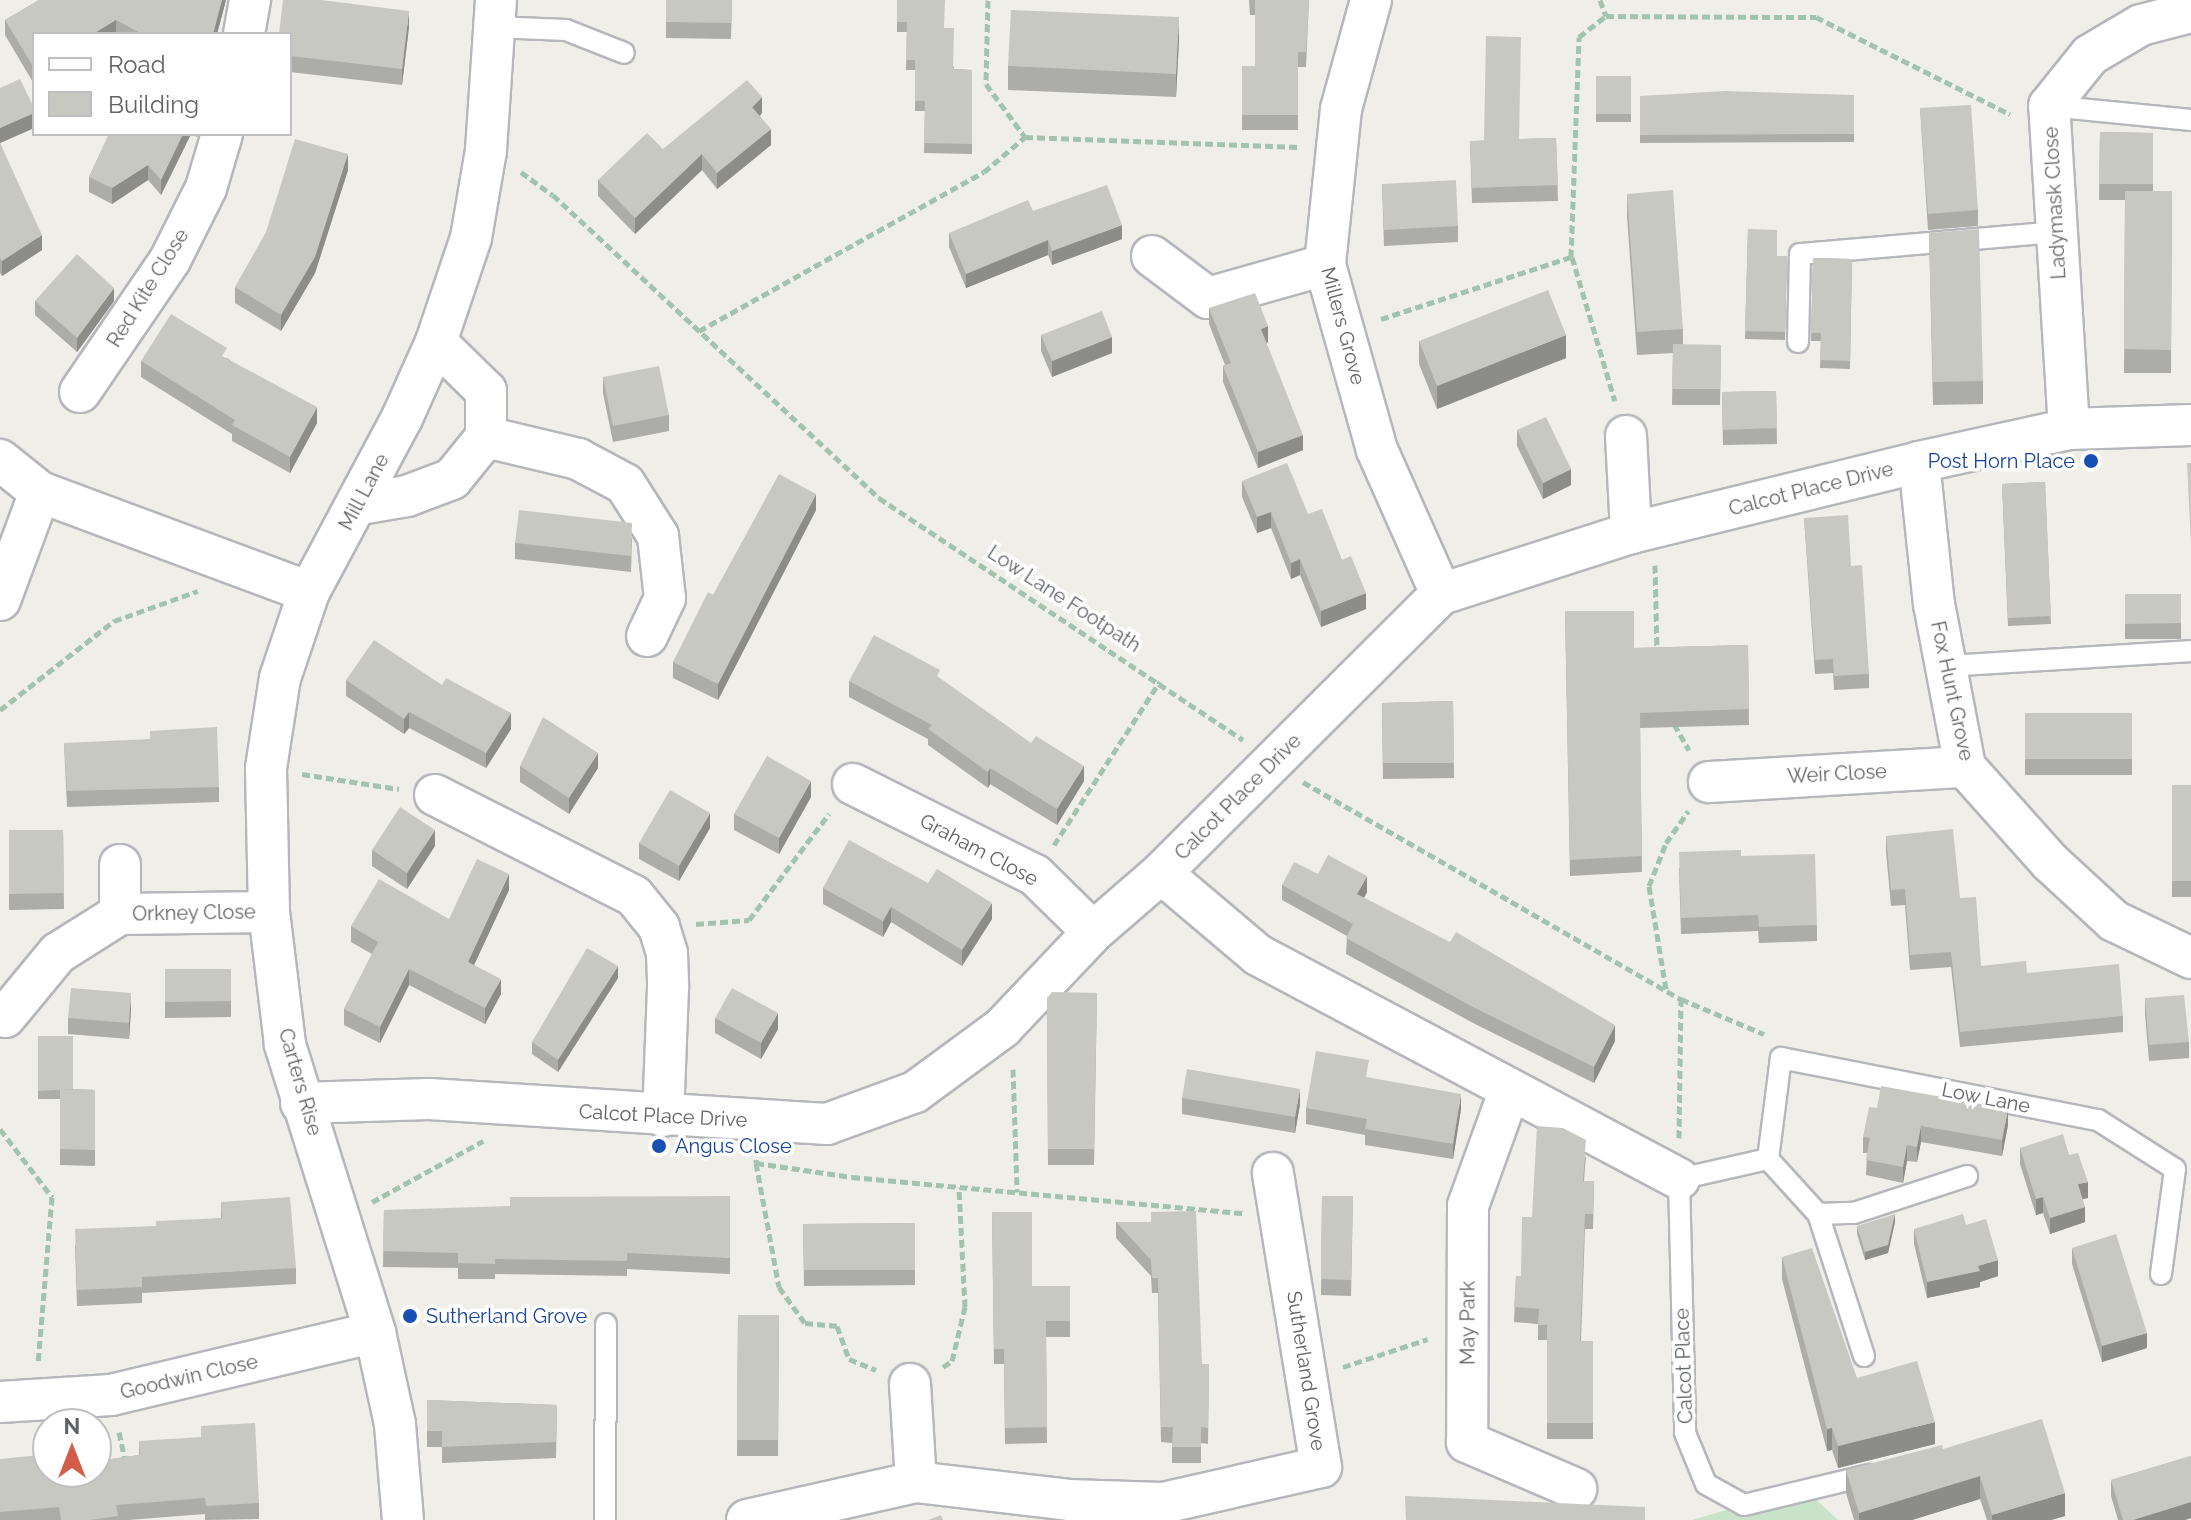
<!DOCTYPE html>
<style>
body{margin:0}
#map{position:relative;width:2191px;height:1520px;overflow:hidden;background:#efeee8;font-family:Raleway,sans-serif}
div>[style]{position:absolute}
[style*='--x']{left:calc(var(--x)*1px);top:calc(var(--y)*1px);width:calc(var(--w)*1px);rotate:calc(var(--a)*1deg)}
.green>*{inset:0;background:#c9e3ca}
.path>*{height:5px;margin-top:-2.5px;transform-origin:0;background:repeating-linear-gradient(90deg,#a2c4ae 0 8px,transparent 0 12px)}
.roads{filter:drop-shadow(2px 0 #b5b7bb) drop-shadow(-2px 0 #b5b7bb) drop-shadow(0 2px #b5b7bb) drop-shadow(0 -2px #b5b7bb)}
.lane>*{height:20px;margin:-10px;padding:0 10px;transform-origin:10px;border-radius:10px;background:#fff}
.street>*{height:40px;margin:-20px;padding:0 20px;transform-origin:20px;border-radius:20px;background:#fff}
.wall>*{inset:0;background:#acaca8}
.shaded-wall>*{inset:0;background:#8c8c88}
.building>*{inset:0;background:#c8c8c3}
.dots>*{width:22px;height:22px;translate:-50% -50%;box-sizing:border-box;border:4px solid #fff;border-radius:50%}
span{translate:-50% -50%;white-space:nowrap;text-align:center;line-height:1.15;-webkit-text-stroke:7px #fff;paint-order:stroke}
.street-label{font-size:20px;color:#606266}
.transit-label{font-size:20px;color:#164399}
.right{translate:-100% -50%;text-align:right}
.left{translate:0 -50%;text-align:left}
.legend{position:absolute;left:32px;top:32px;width:260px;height:104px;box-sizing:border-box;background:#fff;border:2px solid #bfc0c2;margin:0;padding:10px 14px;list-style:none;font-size:24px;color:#606266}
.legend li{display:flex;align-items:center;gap:16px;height:40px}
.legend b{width:40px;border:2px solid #bfc0c2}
.north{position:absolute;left:32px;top:1408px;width:80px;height:80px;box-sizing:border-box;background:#fff;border:2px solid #bfc0c2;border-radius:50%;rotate:0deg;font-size:22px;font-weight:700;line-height:32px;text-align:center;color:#606266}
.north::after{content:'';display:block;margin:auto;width:28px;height:36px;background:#d45d4a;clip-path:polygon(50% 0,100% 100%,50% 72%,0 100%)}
</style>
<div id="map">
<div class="green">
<i style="clip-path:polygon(1808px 1492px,1838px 1520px,1692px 1520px,1744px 1505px)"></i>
</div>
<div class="path">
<i style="--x:988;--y:0;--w:84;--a:91.4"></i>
<i style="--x:986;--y:84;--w:66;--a:53.7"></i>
<i style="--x:1025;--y:137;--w:275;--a:2.1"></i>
<i style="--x:1600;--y:0;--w:17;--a:69"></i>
<i style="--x:1606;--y:16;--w:210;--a:0.3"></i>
<i style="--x:1816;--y:17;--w:217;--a:26.6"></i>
<i style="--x:521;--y:172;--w:39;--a:36"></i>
<i style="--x:553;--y:195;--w:445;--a:42.9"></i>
<i style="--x:879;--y:498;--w:437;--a:33.6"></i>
<i style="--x:1572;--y:257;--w:150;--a:73.4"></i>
<i style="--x:1381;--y:319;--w:200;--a:-18.1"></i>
<i style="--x:1571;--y:257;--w:220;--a:-87.9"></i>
<i style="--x:1579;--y:37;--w:34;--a:-38"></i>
<i style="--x:699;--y:331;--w:326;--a:-29.2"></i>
<i style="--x:984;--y:172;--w:54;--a:-40.5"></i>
<i style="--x:1655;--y:565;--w:86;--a:88.7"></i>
<i style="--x:0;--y:710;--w:145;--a:-38"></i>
<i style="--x:114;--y:621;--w:89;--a:-19.7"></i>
<i style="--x:1674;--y:724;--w:30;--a:60"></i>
<i style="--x:302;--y:774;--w:98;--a:8.8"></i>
<i style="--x:1303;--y:782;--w:436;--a:29.9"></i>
<i style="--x:1681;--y:999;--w:90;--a:22.9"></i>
<i style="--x:1054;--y:845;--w:195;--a:-57.1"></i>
<i style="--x:696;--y:924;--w:53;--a:-4.3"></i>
<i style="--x:749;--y:920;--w:133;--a:-53"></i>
<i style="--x:1666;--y:989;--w:104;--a:-99.4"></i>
<i style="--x:1649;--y:886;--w:46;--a:-68.4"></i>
<i style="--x:1666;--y:843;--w:39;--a:-55"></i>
<i style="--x:1013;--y:1069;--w:123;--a:88.1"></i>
<i style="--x:0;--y:1129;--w:86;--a:52.6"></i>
<i style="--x:52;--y:1197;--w:167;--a:94.8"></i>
<i style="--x:1679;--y:1138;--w:139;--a:-89.2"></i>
<i style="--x:756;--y:1159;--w:4;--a:90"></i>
<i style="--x:756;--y:1163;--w:97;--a:8.3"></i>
<i style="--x:852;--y:1177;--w:393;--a:5.3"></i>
<i style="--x:756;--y:1163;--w:126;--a:79.5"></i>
<i style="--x:779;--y:1287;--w:44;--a:54.2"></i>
<i style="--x:805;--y:1323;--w:32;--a:5"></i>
<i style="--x:837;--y:1326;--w:35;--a:70"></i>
<i style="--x:849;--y:1359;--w:29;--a:22"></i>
<i style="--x:372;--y:1202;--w:127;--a:-28.8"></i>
<i style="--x:943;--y:1367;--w:11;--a:-34"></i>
<i style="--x:952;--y:1361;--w:56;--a:-76.5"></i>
<i style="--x:965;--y:1307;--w:120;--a:-92.9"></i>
<i style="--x:1343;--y:1367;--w:89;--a:-18.2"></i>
<i style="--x:119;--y:1432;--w:30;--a:78"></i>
</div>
<div class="roads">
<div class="lane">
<i style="--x:494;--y:27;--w:72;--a:2.4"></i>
<i style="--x:566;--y:30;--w:62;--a:21.6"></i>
<i style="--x:2049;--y:106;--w:143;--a:5.6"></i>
<i style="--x:1798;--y:342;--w:88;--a:-88.7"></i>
<i style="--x:1800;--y:254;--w:258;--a:-4.9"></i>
<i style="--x:1946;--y:666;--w:245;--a:-3.5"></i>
<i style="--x:1768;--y:1159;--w:102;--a:-82.7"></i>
<i style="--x:1781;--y:1058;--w:323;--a:11.1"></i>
<i style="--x:2098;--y:1120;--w:91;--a:32.5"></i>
<i style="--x:2175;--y:1169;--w:106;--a:97.6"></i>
<i style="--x:1818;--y:1214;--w:36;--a:-2"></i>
<i style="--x:1854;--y:1213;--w:119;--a:-18.1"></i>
<i style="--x:1864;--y:1356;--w:149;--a:-107.9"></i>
<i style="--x:1818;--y:1214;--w:74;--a:-132.3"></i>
<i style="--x:1768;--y:1159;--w:91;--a:167.3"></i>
<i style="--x:1679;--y:1179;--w:254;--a:88.6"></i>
<i style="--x:1685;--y:1433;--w:55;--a:67.6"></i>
<i style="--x:1706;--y:1484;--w:43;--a:28.9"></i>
<i style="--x:1744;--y:1505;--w:129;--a:-13.5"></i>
<i style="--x:605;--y:1520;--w:196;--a:-89.7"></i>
</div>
<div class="street">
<i style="--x:1371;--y:0;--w:113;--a:105.4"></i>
<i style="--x:1341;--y:109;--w:157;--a:95.9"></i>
<i style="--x:1325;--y:265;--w:192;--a:74.3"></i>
<i style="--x:1377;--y:450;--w:158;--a:66"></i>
<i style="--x:244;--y:34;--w:35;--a:-80"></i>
<i style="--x:1152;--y:256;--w:70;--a:36.9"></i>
<i style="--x:1208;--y:298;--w:122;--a:-15.8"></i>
<i style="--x:80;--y:392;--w:160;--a:-55.7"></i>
<i style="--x:170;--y:260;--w:80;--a:-63.4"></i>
<i style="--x:206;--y:188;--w:56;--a:-73.5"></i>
<i style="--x:2069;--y:429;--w:324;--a:-93.5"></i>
<i style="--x:2049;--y:106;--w:65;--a:-51.2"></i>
<i style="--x:2090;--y:55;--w:59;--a:-30.5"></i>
<i style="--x:2141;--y:25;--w:52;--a:-14.6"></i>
<i style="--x:1626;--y:436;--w:97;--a:87"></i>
<i style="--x:486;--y:437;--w:95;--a:13.4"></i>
<i style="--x:578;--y:459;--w:53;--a:28"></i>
<i style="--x:625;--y:484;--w:62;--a:57.6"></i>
<i style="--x:658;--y:536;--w:62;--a:83.6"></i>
<i style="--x:665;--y:598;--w:42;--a:115.3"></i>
<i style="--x:0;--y:460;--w:51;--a:38.7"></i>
<i style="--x:40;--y:492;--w:287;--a:20.4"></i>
<i style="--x:1919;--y:462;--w:143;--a:84"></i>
<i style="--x:1934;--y:604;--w:166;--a:79.2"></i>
<i style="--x:1965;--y:767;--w:127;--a:48.2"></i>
<i style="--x:2050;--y:862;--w:87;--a:42.7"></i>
<i style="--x:2114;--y:921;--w:85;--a:25.7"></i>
<i style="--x:360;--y:504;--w:48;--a:-9.7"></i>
<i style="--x:407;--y:496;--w:48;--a:-20.7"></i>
<i style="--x:452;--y:479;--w:54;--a:-51"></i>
<i style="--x:486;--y:437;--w:46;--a:-90"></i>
<i style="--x:486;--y:391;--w:70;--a:-135.6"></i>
<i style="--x:0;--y:600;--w:115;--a:-69.7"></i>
<i style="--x:1709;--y:782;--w:256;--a:-3.4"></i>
<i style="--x:853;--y:784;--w:203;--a:26.6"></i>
<i style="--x:1035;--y:875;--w:81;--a:44.5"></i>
<i style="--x:435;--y:795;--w:223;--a:26.9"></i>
<i style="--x:634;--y:896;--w:40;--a:51"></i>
<i style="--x:659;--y:927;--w:27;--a:73"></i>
<i style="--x:667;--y:953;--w:35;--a:88"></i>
<i style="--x:668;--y:988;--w:128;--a:92.2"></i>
<i style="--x:1161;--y:873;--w:127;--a:40.2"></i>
<i style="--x:1258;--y:955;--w:477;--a:28"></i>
<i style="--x:120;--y:914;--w:49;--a:-90"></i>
<i style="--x:5;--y:1017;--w:83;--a:-50.4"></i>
<i style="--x:58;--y:953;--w:73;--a:-32.2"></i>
<i style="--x:120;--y:914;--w:149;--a:-0.8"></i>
<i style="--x:1509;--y:1092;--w:121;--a:109.8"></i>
<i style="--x:1468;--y:1206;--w:236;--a:90.2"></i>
<i style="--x:1467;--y:1442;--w:119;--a:23.3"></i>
<i style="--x:301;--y:1103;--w:128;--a:-1.8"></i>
<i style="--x:429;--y:1099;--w:399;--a:3.6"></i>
<i style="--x:827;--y:1124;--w:94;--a:-20"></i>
<i style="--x:915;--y:1092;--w:108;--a:-36.3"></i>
<i style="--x:1002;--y:1028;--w:132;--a:-46.5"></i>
<i style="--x:1093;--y:932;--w:90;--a:-40.9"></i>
<i style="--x:1161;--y:873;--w:395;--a:-44.9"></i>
<i style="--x:1441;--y:594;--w:200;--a:-17.8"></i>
<i style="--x:1631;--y:533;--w:297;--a:-13.8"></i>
<i style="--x:1919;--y:462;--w:154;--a:-12.4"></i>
<i style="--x:2069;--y:429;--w:122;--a:-1.9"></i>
<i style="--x:910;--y:1384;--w:98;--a:86.5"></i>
<i style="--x:0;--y:1402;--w:111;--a:-3.6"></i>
<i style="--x:111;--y:1395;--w:271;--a:-13.4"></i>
<i style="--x:403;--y:1520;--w:96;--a:-94.8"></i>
<i style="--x:395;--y:1424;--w:94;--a:-102.3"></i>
<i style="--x:375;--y:1332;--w:302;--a:-107.4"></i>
<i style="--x:285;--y:1044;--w:133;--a:-96.9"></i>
<i style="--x:269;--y:912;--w:144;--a:-91.2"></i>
<i style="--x:266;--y:768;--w:91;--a:-81.2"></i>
<i style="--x:280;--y:678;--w:91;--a:-71.4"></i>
<i style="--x:309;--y:592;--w:197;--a:-61.9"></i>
<i style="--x:402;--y:418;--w:83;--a:-65.9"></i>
<i style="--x:436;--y:342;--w:110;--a:-71.4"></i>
<i style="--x:471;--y:238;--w:89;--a:-80.3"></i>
<i style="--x:486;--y:150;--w:150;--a:-86.2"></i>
<i style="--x:747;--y:1520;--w:173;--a:-12.7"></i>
<i style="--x:916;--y:1482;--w:154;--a:6.7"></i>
<i style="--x:1069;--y:1500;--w:94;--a:1.8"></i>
<i style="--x:1163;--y:1503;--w:162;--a:-12.8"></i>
<i style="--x:1321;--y:1467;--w:298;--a:-99.3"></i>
</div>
</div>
<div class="wall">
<i style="clip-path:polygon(39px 0,226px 0,217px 34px,34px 34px,34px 84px,5px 35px,5px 20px)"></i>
<i style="clip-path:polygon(666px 0,732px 0,731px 39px,666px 38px)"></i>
<i style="clip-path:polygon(897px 0,944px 28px,954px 69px,972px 70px,972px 154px,924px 153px,925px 111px,915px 111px,915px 70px,906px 70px,907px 32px,897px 32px)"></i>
<i style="clip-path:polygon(1249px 0,1309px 0,1306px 67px,1298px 67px,1298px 130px,1242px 130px,1242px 66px,1255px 66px,1255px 15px,1250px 15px)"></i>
<i style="clip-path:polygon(409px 27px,402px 85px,290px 72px,290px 34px)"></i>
<i style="clip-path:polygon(1179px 40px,1176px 97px,1008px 90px,1008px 66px)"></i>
<i style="clip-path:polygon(1596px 76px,1631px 76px,1631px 122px,1596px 122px)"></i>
<i style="clip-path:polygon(0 88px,34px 128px,0 143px,42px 250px,2px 276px,0 273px)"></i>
<i style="clip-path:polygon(1854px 95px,1854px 142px,1640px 143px,1640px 96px)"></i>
<i style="clip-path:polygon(1920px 108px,1978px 210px,1978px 226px,1928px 230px)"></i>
<i style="clip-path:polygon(762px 113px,760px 116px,771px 145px,717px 189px,702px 170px,635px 234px,598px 196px,598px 180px,663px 149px)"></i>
<i style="clip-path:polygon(2100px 132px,2153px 133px,2153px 191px,2172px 191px,2171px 373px,2124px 373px,2125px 200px,2099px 200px)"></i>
<i style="clip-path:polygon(109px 134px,199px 134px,197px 137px,191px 134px,161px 195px,148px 180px,112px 204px,89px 192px,89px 177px)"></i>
<i style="clip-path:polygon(1556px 138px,1558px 201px,1472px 203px,1470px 141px)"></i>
<i style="clip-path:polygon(348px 170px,315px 273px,281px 331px,235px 303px,235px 287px)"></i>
<i style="clip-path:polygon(1382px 184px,1458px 226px,1458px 242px,1384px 246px)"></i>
<i style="clip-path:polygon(1627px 194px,1683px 329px,1683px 345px,1721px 345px,1720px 405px,1672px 405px,1673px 353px,1637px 355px,1627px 217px)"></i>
<i style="clip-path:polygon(1033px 211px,1122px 239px,1052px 265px,1048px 255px,966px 288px,949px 247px,949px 233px)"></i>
<i style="clip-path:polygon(1748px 229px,1777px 256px,1787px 256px,1785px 340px,1745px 339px)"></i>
<i style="clip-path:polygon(1929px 233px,1983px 381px,1983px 404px,1933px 405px)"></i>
<i style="clip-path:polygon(1813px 258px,1852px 259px,1850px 369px,1820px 368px,1821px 341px,1811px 341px)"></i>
<i style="clip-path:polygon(35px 301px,114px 301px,77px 352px,35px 315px)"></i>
<i style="clip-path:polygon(1209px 308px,1268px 342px,1266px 343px,1303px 450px,1258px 468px,1223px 382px,1223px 366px,1225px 365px,1209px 324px)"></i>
<i style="clip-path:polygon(1041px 335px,1112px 353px,1052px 377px,1041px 351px)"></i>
<i style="clip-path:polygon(1419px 341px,1566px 358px,1437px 409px,1419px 364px)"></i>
<i style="clip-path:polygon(227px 358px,317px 423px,290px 473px,232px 441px,232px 434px,141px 377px,141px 361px)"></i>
<i style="clip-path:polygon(603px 377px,669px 415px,669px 431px,613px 442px,603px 393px)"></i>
<i style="clip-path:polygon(1776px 391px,1777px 444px,1723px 445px,1722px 392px)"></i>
<i style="clip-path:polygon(1517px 430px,1571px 485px,1543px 499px,1517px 446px)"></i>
<i style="clip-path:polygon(1242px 481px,1342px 560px,1366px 609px,1321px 627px,1300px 575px,1291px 579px,1271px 528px,1257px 533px,1242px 497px)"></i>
<i style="clip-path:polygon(2045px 482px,2051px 624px,2008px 626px,2002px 484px)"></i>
<i style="clip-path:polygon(816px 510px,718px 700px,673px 678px,673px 662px,713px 595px)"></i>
<i style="clip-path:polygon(1804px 518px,1851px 566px,1869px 674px,1869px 688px,1834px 690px,1833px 673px,1815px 674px)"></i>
<i style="clip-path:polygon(632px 538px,631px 572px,515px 559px,515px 543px)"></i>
<i style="clip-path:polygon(2125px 594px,2181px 594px,2181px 639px,2125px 639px)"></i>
<i style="clip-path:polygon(1565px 611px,1634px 648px,1748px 645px,1749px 725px,1640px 728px,1642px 872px,1570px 876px)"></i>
<i style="clip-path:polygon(940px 679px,1084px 781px,1057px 825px,990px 784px,988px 788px,928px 745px,928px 739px,849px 697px,849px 681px)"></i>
<i style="clip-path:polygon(346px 680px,442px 685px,511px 729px,486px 768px,409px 728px,404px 734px,346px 696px)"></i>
<i style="clip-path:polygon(1453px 701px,1454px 778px,1383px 779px,1382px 703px)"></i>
<i style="clip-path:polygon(2025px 713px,2132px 713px,2132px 775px,2025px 775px)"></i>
<i style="clip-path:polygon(64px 743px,219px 787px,219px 802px,67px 807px)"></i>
<i style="clip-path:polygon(520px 766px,598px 768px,569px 814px,520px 782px)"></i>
<i style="clip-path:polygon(2172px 785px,2191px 785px,2191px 897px,2172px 897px)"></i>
<i style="clip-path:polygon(811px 797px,779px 854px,734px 830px,734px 814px)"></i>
<i style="clip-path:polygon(710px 828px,679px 881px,639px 859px,639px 843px)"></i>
<i style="clip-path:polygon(9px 830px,63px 830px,64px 909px,9px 910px)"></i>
<i style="clip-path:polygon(1886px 836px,1960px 898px,1981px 966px,2027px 973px,2123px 1016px,2123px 1032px,1960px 1047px,1951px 967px,1910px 970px,1905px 905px,1891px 906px,1886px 852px)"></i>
<i style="clip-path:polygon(435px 846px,407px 889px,372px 866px,372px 850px)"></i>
<i style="clip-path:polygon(1679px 868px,1817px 925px,1817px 941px,1759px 943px,1758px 931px,1681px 934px)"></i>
<i style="clip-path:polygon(1318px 874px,1367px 892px,1364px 898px,1615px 1041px,1594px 1083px,1475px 1024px,1346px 954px,1347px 936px,1282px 900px,1282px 885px)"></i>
<i style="clip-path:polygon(823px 888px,992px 919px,962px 966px,891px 922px,883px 937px,823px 904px)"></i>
<i style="clip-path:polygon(509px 890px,474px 965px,501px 994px,485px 1024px,409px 985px,380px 1043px,344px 1025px,344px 1009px,372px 954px,351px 942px,351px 926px,449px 919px)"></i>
<i style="clip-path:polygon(165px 969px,231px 969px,231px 1017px,165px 1018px)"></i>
<i style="clip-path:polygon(618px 978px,558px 1072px,532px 1054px,532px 1042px)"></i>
<i style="clip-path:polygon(1097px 993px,1094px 1165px,1048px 1165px,1047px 998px)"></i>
<i style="clip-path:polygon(2145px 998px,2189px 1042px,2189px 1058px,2149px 1061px,2145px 1014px)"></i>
<i style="clip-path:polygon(131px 1009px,129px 1039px,68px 1034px,68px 1018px)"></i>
<i style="clip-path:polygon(715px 1018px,778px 1029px,761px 1059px,715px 1033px)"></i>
<i style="clip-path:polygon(38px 1036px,73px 1089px,95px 1090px,95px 1166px,60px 1165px,60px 1099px,38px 1099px)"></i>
<i style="clip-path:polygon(1369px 1078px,1461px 1109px,1453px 1159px,1365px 1145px,1365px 1135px,1306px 1124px,1306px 1108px)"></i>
<i style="clip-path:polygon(1182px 1098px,1300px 1104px,1295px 1133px,1182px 1114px)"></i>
<i style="clip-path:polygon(1877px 1108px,2008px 1125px,2002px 1156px,1921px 1142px,1917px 1162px,1907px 1161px,1903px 1183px,1866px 1175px,1867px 1153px,1863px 1153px,1863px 1137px)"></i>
<i style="clip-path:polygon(2020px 1148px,2069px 1155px,2088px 1198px,2083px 1199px,2085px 1222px,2050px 1234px,2043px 1213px,2036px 1215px,2020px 1164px)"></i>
<i style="clip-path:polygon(1586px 1156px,1584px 1181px,1594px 1181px,1593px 1229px,1585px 1229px,1581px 1341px,1593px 1341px,1593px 1439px,1547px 1439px,1547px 1340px,1538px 1340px,1538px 1324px,1514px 1322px,1516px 1276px,1521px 1276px,1532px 1217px)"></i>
<i style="clip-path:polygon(1322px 1196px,1353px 1196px,1351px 1296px,1321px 1295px)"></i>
<i style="clip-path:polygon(221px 1202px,296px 1268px,296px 1284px,142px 1293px,142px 1303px,77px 1306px,75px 1245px,156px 1226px,221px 1218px)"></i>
<i style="clip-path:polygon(384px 1210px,730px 1258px,730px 1274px,627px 1269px,627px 1276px,495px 1274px,495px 1279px,458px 1279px,458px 1268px,383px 1267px)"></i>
<i style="clip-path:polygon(992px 1212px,1032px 1286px,1070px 1286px,1070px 1337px,1046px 1337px,1047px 1443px,1005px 1444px,1004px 1364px,994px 1364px)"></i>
<i style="clip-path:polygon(1116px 1222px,1151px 1222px,1202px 1364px,1209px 1364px,1208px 1444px,1201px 1443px,1201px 1463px,1172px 1463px,1172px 1443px,1161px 1442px,1158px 1293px,1152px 1293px,1151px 1276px,1116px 1238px)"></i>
<i style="clip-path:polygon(1895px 1222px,1888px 1253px,1865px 1260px,1857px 1234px,1857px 1226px)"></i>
<i style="clip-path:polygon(915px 1223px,915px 1285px,804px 1286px,803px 1224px)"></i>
<i style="clip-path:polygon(1966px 1225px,1998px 1276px,1980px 1282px,1980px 1287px,1927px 1298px,1914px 1244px,1914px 1229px)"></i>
<i style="clip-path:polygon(2072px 1248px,2147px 1348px,2102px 1362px,2072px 1264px)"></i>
<i style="clip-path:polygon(1782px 1257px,1857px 1378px,1935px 1444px,1838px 1468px,1832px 1450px,1827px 1451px,1782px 1279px)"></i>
<i style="clip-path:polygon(738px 1315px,779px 1315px,778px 1456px,737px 1456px)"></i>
<i style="clip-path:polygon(427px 1400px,557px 1405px,556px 1458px,442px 1463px,442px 1447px,427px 1447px)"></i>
<i style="clip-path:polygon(139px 1441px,259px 1503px,259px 1519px,205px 1520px,205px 1514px,128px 1520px,0 1520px,0 1459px,42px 1469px,139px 1455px)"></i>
<i style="clip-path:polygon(1943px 1449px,2065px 1516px,2051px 1520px,1987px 1520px,1980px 1499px,1912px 1520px,1854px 1520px,1846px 1493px,1846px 1470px)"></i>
<i style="clip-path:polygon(2191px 1456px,2191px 1518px,2185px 1520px,2118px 1520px,2111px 1496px,2111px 1480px)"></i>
</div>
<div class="shaded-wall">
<i style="clip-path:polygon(222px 0,226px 0,217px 34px,213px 34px)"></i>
<i style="clip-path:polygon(409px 11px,409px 27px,402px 85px,402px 69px)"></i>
<i style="clip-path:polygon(1179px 17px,1179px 40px,1176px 97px,1176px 74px)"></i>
<i style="clip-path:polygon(116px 20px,116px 34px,93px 34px)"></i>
<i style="clip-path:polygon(762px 97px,762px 113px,752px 123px,752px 107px)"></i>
<i style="clip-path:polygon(34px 113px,34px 128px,0 143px,0 128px)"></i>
<i style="clip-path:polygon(771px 129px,771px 145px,717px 189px,717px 173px)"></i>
<i style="clip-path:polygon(183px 134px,191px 134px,161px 195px,161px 180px)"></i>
<i style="clip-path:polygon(348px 154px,348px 170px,315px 273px,281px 331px,281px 315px)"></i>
<i style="clip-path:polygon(702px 154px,702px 170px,635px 234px,635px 218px)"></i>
<i style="clip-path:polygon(148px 165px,148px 180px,112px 204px,112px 188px)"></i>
<i style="clip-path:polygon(1122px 225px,1122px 239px,1052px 265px,1052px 251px)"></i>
<i style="clip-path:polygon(42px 235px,42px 250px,2px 276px,2px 261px)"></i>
<i style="clip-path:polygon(1048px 240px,1048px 255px,966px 288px,966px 274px)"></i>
<i style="clip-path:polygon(114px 288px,114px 301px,77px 352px,77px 338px)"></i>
<i style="clip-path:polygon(1268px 326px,1268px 342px,1261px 345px,1261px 329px)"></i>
<i style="clip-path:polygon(1566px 335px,1566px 358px,1437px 409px,1437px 386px)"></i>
<i style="clip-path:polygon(1112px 337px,1112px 353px,1052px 377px,1052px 361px)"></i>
<i style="clip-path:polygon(317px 407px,317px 423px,290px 473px,290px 457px)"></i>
<i style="clip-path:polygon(1303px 435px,1303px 450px,1258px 468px,1258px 452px)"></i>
<i style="clip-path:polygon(1571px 469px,1571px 485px,1543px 499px,1543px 483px)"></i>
<i style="clip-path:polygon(816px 494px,816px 510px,718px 700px,718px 684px)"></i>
<i style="clip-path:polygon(1271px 512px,1271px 528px,1257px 533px,1257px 517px)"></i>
<i style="clip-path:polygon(1300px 559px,1300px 575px,1291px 579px,1291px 563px)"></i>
<i style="clip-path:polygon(1366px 593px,1366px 609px,1321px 627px,1321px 611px)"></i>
<i style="clip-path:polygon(409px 712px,409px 728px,404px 734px,404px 719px)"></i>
<i style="clip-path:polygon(511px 713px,511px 729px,486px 768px,486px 753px)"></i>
<i style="clip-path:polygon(598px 753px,598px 768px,569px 814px,569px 798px)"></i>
<i style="clip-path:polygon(1084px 766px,1084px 781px,1057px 825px,1057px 809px)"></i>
<i style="clip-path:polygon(990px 768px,990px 784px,988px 788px,988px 772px)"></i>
<i style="clip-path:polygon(811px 781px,811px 797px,779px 854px,779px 838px)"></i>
<i style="clip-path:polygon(710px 813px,710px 828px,679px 881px,679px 866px)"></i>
<i style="clip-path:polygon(435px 830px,435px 846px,407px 889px,407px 873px)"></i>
<i style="clip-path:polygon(509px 874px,509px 890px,468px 978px,468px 962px)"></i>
<i style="clip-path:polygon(1367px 876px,1367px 892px,1357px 910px,1357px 894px)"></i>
<i style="clip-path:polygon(992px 903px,992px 919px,962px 966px,962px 950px)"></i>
<i style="clip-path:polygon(891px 907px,891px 922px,883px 937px,883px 921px)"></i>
<i style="clip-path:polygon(618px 966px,618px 978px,558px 1072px,558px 1060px)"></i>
<i style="clip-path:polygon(409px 969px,409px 985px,380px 1043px,380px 1027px)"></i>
<i style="clip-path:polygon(501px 979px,501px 994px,485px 1024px,485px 1008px)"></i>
<i style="clip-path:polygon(131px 993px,131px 1009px,129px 1039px,129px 1023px)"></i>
<i style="clip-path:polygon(778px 1013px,778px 1029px,761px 1059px,761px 1043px)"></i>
<i style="clip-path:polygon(1615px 1025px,1615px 1041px,1594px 1083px,1594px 1067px)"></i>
<i style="clip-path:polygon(1300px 1089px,1300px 1104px,1295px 1133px,1295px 1117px)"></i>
<i style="clip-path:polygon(1461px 1094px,1461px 1109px,1453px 1159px,1453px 1144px)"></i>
<i style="clip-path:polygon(2008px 1109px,2008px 1125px,2002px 1156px,2002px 1140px)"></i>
<i style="clip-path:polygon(1921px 1126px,1921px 1142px,1917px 1162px,1917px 1147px)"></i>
<i style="clip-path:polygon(1907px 1145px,1907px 1161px,1903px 1183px,1903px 1167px)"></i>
<i style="clip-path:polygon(2088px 1182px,2088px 1198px,2078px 1200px,2078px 1184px)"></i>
<i style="clip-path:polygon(2043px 1197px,2043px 1213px,2036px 1215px,2036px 1199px)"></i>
<i style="clip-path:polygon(2085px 1207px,2085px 1222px,2050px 1234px,2050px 1218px)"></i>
<i style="clip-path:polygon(1895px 1214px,1895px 1222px,1888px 1253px,1865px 1260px,1865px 1252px)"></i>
<i style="clip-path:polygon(1998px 1260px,1998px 1276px,1980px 1282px,1980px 1287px,1927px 1298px,1927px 1282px)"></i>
<i style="clip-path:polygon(2147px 1333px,2147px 1348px,2102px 1362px,2102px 1346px)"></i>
<i style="clip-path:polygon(1935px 1422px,1935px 1444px,1838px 1468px,1838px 1446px)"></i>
<i style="clip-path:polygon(1832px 1428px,1832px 1450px,1827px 1451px,1827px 1429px)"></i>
<i style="clip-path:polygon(1980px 1476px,1980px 1499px,1912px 1520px,1859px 1520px,1859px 1513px)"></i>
<i style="clip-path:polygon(2065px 1493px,2065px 1516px,2051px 1520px,1992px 1520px,1992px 1515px)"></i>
<i style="clip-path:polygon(2191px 1502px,2191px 1518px,2185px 1520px,2133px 1520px)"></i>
</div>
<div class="building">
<i style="clip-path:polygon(39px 0,222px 0,213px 34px,142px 34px,116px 20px,93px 34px,34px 34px,34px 68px,5px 20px)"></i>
<i style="clip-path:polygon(283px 0,321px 0,409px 11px,402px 69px,290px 56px,290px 34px,279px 34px)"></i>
<i style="clip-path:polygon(666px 0,732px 0,731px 23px,666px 22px)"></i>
<i style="clip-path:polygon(897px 0,945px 0,944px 28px,954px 28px,953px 69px,972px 70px,972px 144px,924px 143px,925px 101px,915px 101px,915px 60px,906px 60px,907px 22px,897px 22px)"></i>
<i style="clip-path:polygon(1255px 0,1309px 0,1306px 52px,1298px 52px,1298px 115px,1242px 115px,1242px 66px,1255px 66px)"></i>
<i style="clip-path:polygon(1011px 10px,1179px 17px,1176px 74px,1008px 66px)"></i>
<i style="clip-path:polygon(1486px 36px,1521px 37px,1519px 139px,1556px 138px,1558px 185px,1472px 188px,1470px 141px,1484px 141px)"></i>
<i style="clip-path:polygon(1596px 76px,1631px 76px,1631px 114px,1596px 114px)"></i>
<i style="clip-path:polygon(20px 79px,34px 108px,34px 113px,0 128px,0 88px)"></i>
<i style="clip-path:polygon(747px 80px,762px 97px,752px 107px,771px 129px,717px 173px,702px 154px,635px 218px,598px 180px,647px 133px,663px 149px)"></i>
<i style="clip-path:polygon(1726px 91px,1854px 95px,1854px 134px,1640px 135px,1640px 96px)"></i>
<i style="clip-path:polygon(1971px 105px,1978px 210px,1928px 214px,1920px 108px)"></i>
<i style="clip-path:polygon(2100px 132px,2153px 133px,2153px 184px,2099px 184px)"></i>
<i style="clip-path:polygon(109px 134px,183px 134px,161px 180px,148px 165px,112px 188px,89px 177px)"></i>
<i style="clip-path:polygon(295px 139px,348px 154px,315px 257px,281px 315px,235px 287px,266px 232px)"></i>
<i style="clip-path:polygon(0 143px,42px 235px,2px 261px,0 258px)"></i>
<i style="clip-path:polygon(1456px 180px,1458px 226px,1384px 230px,1382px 184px)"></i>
<i style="clip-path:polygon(1107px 185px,1122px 225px,1052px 251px,1048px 240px,966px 274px,949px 233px,1028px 200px,1033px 211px)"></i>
<i style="clip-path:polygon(1673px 190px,1683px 329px,1637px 332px,1627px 194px)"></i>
<i style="clip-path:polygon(2125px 191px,2172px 191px,2171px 350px,2124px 349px)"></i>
<i style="clip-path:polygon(1748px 229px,1777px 230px,1777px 256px,1787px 256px,1785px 332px,1745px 331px)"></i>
<i style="clip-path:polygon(1979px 229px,1983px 381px,1933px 382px,1929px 233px)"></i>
<i style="clip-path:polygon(77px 254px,114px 288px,77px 338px,35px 301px)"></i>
<i style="clip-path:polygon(1813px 258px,1852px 259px,1850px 361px,1820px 360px,1821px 333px,1811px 333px)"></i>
<i style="clip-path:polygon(1548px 290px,1566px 335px,1437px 386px,1419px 341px)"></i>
<i style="clip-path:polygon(1255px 293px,1268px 326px,1261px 329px,1303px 435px,1258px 452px,1223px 366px,1231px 363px,1209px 308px)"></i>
<i style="clip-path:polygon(1102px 311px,1112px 337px,1052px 361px,1041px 335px)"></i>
<i style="clip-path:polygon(171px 314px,227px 348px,222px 356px,317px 407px,290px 457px,232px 425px,235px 420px,141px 361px)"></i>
<i style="clip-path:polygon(1673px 344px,1721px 345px,1720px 389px,1672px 389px)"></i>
<i style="clip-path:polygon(659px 366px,669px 415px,613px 426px,603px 377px)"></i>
<i style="clip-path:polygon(1776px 391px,1777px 428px,1723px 430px,1722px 392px)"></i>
<i style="clip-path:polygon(1546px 417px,1571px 469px,1543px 483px,1517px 430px)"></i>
<i style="clip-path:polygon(1287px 463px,1308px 514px,1322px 509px,1342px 560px,1351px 556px,1366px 593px,1321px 611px,1300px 559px,1291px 563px,1271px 512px,1257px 517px,1242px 481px)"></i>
<i style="clip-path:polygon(2187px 463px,2191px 463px,2191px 545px)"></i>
<i style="clip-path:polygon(779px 474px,816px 494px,718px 684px,673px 662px,708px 592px,713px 595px)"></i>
<i style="clip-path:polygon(2045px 482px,2051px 616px,2008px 618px,2002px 484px)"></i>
<i style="clip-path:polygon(519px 510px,632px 523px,631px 556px,515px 543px)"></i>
<i style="clip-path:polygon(1848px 515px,1851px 566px,1862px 565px,1869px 674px,1834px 676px,1833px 659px,1815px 660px,1804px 518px)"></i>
<i style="clip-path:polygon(2125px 594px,2181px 594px,2181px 623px,2125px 624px)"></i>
<i style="clip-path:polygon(1565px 611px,1634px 611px,1634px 648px,1748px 645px,1749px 709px,1640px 713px,1642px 856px,1570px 860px)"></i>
<i style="clip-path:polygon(874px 635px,940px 670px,937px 676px,1031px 743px,1036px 736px,1084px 766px,1057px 809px,990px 768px,988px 772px,928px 729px,932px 725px,849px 681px)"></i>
<i style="clip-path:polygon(374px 640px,442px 685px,446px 678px,511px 713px,486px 753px,409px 712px,404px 719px,346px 680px)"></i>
<i style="clip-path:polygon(1453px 701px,1454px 763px,1383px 763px,1382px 703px)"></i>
<i style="clip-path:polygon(2025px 713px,2132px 713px,2132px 759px,2025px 759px)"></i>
<i style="clip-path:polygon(543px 717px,598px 753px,569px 798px,520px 766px)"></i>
<i style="clip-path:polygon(217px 727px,219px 787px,67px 791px,64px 743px,150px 739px,150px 731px)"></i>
<i style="clip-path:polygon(767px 756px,811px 781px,779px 838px,734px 814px)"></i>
<i style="clip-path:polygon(2172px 785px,2191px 785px,2191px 881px,2172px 881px)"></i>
<i style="clip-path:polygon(670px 790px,710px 813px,679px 866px,639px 843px)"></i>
<i style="clip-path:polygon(400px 807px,435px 830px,407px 873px,372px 850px)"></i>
<i style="clip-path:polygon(1953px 829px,1960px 898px,1976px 897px,1981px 966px,2026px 961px,2027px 973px,2119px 964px,2123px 1016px,1960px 1032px,1951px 952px,1910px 955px,1905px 889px,1891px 890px,1886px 836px)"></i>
<i style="clip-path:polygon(9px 830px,63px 830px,64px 893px,9px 894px)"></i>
<i style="clip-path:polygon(849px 840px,928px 883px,937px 869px,992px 903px,962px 950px,891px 907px,883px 921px,823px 888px)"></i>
<i style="clip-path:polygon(1741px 850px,1741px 856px,1815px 854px,1817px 925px,1759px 927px,1758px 915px,1681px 918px,1679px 852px)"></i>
<i style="clip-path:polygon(1328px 855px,1367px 876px,1357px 894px,1450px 942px,1456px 932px,1615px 1025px,1594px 1067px,1475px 1008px,1346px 938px,1353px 924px,1282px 885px,1294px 862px,1318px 874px)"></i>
<i style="clip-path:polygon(477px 859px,509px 874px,468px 962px,501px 979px,485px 1008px,409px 969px,380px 1027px,344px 1009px,378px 942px,351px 926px,379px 879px,449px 919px)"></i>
<i style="clip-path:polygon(587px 948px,618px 966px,558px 1060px,532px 1042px)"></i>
<i style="clip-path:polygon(165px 969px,231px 969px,231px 1001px,165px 1002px)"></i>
<i style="clip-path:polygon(71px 988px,131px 993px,129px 1023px,68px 1018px)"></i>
<i style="clip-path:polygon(732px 988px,778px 1013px,761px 1043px,715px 1018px)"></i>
<i style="clip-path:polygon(1052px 992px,1097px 993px,1094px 1149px,1048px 1149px,1047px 998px)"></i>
<i style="clip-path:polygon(2184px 995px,2189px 1042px,2149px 1045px,2145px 998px)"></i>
<i style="clip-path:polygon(38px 1036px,73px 1036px,73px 1089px,38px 1091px)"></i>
<i style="clip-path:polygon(1316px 1051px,1369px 1060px,1366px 1077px,1461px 1094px,1453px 1144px,1365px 1129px,1367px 1119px,1306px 1108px)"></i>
<i style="clip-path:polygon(1187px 1069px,1300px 1089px,1295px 1117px,1182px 1098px)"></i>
<i style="clip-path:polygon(1881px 1086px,2008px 1109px,2002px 1140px,1921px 1126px,1917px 1147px,1907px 1145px,1903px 1167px,1866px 1160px,1870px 1138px,1863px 1137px,1869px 1107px,1877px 1108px)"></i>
<i style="clip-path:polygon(60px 1089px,95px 1090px,95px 1150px,60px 1149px)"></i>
<i style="clip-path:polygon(1537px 1126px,1563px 1128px,1586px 1140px,1583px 1181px,1594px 1181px,1593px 1214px,1585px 1214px,1580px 1341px,1593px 1341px,1593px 1423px,1547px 1423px,1547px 1325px,1538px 1325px,1539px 1309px,1514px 1307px,1516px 1276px,1521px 1276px,1522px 1217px,1532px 1217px)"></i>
<i style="clip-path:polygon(2063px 1134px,2069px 1155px,2078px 1153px,2088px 1182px,2078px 1184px,2085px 1207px,2050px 1218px,2043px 1197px,2036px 1199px,2020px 1148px)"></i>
<i style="clip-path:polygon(730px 1196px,730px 1258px,627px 1253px,627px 1261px,495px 1259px,495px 1264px,458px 1263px,458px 1253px,383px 1251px,384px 1210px,510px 1206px,510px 1197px)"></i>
<i style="clip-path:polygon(1322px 1196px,1353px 1196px,1351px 1280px,1321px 1279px)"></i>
<i style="clip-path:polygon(290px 1197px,296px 1268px,142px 1277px,142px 1287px,77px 1290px,75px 1229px,156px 1226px,156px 1221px,222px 1218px,221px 1202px)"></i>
<i style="clip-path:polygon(1196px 1211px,1202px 1364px,1209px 1364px,1208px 1428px,1201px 1427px,1201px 1447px,1172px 1447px,1173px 1427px,1161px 1427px,1158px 1278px,1152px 1278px,1151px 1260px,1116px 1222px,1151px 1222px,1151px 1212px)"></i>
<i style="clip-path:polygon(992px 1212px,1032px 1212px,1032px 1286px,1070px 1286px,1070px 1321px,1046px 1321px,1047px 1427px,1005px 1428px,1004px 1349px,994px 1349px)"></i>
<i style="clip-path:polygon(1895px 1214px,1888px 1245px,1865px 1252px,1857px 1226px)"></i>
<i style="clip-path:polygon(1963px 1214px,1966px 1225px,1986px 1219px,1998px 1260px,1978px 1266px,1980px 1271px,1927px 1282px,1914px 1229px)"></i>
<i style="clip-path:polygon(915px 1223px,915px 1270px,804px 1270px,803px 1224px)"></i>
<i style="clip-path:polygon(2116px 1234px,2147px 1333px,2102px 1346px,2072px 1248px)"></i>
<i style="clip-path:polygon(1812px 1248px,1857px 1378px,1917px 1361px,1935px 1422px,1838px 1446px,1832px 1428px,1827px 1429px,1782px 1257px)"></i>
<i style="clip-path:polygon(738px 1315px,779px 1315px,778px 1440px,737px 1440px)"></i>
<i style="clip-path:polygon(427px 1400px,557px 1405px,556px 1442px,442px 1447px,442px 1431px,427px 1431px)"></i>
<i style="clip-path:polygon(2042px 1419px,2065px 1493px,1992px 1515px,1980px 1476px,1859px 1513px,1846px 1470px,1942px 1445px,1943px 1449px)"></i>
<i style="clip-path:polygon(255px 1423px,259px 1503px,206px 1506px,205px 1498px,116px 1505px,118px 1516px,90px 1520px,61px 1520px,59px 1507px,0 1512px,0 1459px,40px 1455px,42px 1469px,48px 1468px,48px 1472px,96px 1472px,96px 1461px,140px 1455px,139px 1441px,201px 1437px,201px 1426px)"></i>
<i style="clip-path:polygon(2191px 1456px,2191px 1502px,2133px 1520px,2123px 1520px,2111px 1480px)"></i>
<i style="clip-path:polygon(1405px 1496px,1645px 1507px,1645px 1520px,1406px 1520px)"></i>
<i style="clip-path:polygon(941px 1515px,943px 1520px,928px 1520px)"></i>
</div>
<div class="dots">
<i style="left:2091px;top:461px;background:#1a4fb4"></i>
<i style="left:659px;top:1146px;background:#1a4fb4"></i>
<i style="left:410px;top:1316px;background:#1a4fb4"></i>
</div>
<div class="street-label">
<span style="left:2055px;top:203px;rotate:-93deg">Ladymask Close</span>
<span style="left:148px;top:288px;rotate:-58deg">Red Kite Close</span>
<span style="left:1343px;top:326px;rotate:75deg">Millers Grove</span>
<span style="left:1811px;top:489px;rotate:-14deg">Calcot Place Drive</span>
<span style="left:364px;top:492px;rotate:-62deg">Mill Lane</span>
<span style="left:1064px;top:599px;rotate:33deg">Low Lane Footpath</span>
<span style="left:1952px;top:691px;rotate:78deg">Fox Hunt Grove</span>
<span style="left:1837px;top:774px;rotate:-3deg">Weir Close</span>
<span style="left:1238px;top:797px;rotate:-45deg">Calcot Place Drive</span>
<span style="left:979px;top:850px;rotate:28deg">Graham Close</span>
<span style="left:194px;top:913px;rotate:-1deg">Orkney Close</span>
<span style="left:300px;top:1082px;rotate:74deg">Carters Rise</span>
<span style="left:1986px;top:1098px;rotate:11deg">Low Lane</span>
<span style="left:663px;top:1116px;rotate:3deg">Calcot Place Drive</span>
<span style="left:1468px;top:1323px;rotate:-90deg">May Park</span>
<span style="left:1684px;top:1366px;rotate:-92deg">Calcot Place</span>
<span style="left:1306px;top:1371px;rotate:81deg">Sutherland Grove</span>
<span style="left:189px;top:1377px;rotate:-13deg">Goodwin Close</span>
</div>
<div class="transit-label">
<span class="right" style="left:2075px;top:461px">Post Horn Place</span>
<span class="left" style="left:675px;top:1146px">Angus Close</span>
<span class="left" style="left:426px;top:1316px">Sutherland Grove</span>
</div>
<ul class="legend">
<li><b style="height:10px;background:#fff"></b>Road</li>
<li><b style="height:22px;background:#c8c8c3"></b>Building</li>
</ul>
<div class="north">N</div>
</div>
